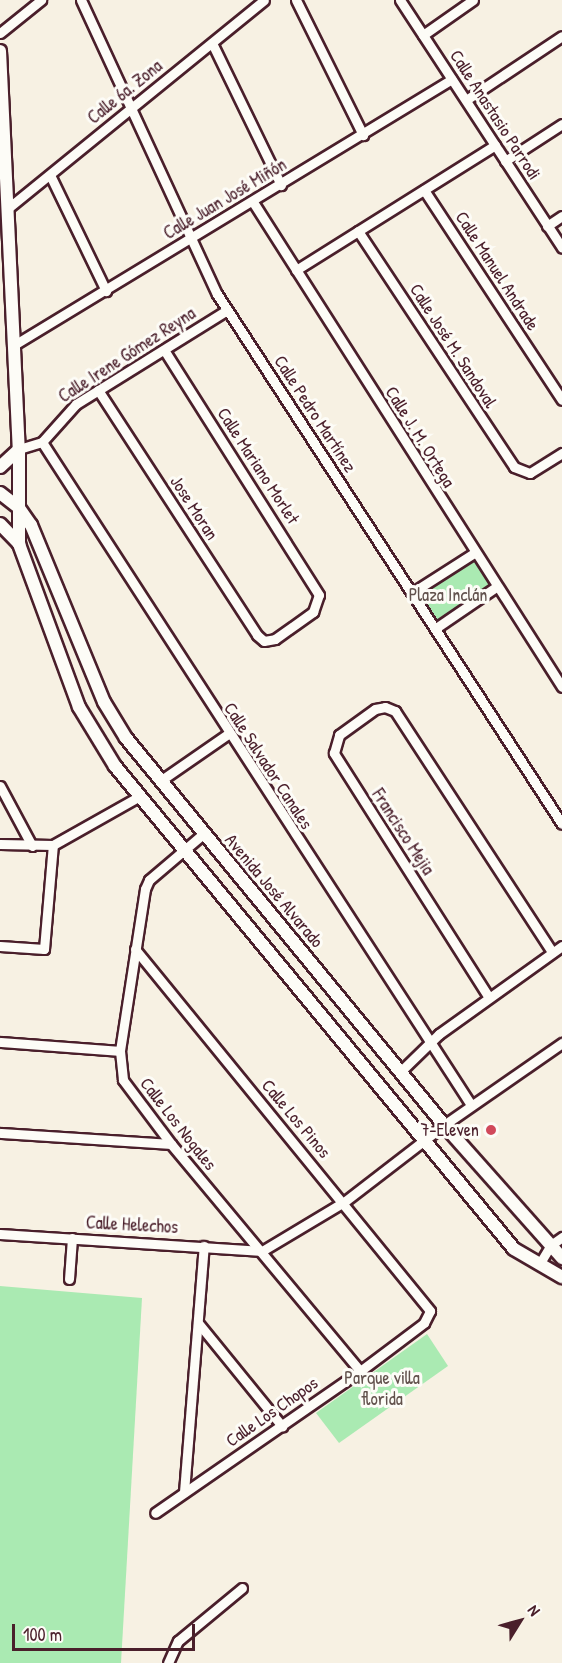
<!DOCTYPE html>
<meta charset="utf-8">
<style>
body{margin:0}
#map{position:relative;width:562px;height:1663px;overflow:hidden;background:#f7f1e3;font-family:"Patrick Hand",sans-serif}
div>[style]{position:absolute}
[style*='--x']{left:calc(var(--x)*1px);top:calc(var(--y)*1px);width:calc(var(--w)*1px);rotate:calc(var(--a)*1deg)}
.green>*{inset:0;background:#aaeab2}
.roads{filter:drop-shadow(2px 0 #4a1f2b) drop-shadow(-2px 0 #4a1f2b) drop-shadow(0 2px #4a1f2b) drop-shadow(0 -2px #4a1f2b)}
.minor>*{height:9px;margin:-4.5px;padding:0 4.5px;transform-origin:4.5px;border-radius:4.5px;background:#fdfcf7}
.tertiary>*{height:12px;margin:-6px;padding:0 6px;transform-origin:6px;border-radius:6px;background:#fdfcf7}
.dots>*{width:16px;height:16px;translate:-50% -50%;box-sizing:border-box;border:3px solid #fdfcf7;border-radius:50%}
span{translate:-50% -50%;white-space:nowrap;text-align:center;line-height:1.15;-webkit-text-stroke:6px #fdfcf7;paint-order:stroke}
.street-label{font-size:18px;color:#4a1f2b}
.park-label{font-size:18px;color:#62524d}
.poi-label{font-size:18px;color:#4a1f2b}
.right{translate:-100% -50%;text-align:right}
.north{position:absolute;left:490px;top:1591px;width:60px;height:60px;-webkit-text-stroke:4px #fdfcf7;paint-order:stroke;rotate:53deg;font-size:16px;font-weight:700;line-height:24px;text-align:center;color:#4a1f2b}
.north::after{content:'';display:block;margin:auto;width:21px;height:27px;background:#4a1f2b;clip-path:polygon(50% 0,100% 100%,50% 72%,0 100%)}
.scale{position:absolute;left:12px;top:1624px;width:183px;height:27px;box-sizing:border-box;border:3px solid #4a1f2b;border-top:0;padding-left:8px;font-size:18px;line-height:21px;white-space:nowrap;color:#4a1f2b;-webkit-text-stroke:4px #fdfcf7;paint-order:stroke}
</style>
<div id="map">
<div class="green">
<i style="clip-path:polygon(474px 553px,496px 587px,436px 628px,413px 592px)"></i>
<i style="clip-path:polygon(0 1286px,142px 1298px,121px 1663px,0 1663px)"></i>
<i style="clip-path:polygon(427px 1334px,448px 1366px,339px 1443px,316px 1413px)"></i>
</div>
<div class="roads">
<div class="minor">
<i style="--x:81;--y:0;--w:324;--a:65.2"></i>
<i style="--x:217;--y:294;--w:632;--a:56.94"></i>
<i style="--x:296;--y:0;--w:151;--a:63.6"></i>
<i style="--x:400;--y:0;--w:296;--a:56.8"></i>
<i style="--x:0;--y:33;--w:53;--a:-38.8"></i>
<i style="--x:423;--y:35;--w:61;--a:-35"></i>
<i style="--x:212;--y:43;--w:158;--a:64.1"></i>
<i style="--x:466;--y:100;--w:115;--a:-33.7"></i>
<i style="--x:505;--y:161;--w:68;--a:-33"></i>
<i style="--x:50;--y:175;--w:129;--a:64.2"></i>
<i style="--x:424;--y:190;--w:251;--a:56.7"></i>
<i style="--x:253;--y:202;--w:575;--a:57.5"></i>
<i style="--x:7;--y:209;--w:331;--a:-39.1"></i>
<i style="--x:547;--y:226;--w:18;--a:-34"></i>
<i style="--x:358;--y:231;--w:283;--a:56.5"></i>
<i style="--x:514;--y:467;--w:17;--a:21"></i>
<i style="--x:530;--y:473;--w:38;--a:-32"></i>
<i style="--x:296;--y:270;--w:235;--a:-32.1"></i>
<i style="--x:14;--y:345;--w:512;--a:-31.27"></i>
<i style="--x:98;--y:390;--w:292;--a:57"></i>
<i style="--x:257;--y:635;--w:9;--a:41"></i>
<i style="--x:264;--y:641;--w:11;--a:-10"></i>
<i style="--x:275;--y:639;--w:47;--a:-35.4"></i>
<i style="--x:313;--y:612;--w:18;--a:-71"></i>
<i style="--x:319;--y:595;--w:290;--a:-122.3"></i>
<i style="--x:42;--y:442;--w:790;--a:57.09"></i>
<i style="--x:19;--y:449;--w:24;--a:-17"></i>
<i style="--x:42;--y:442;--w:51;--a:-48.2"></i>
<i style="--x:76;--y:404;--w:178;--a:-31.9"></i>
<i style="--x:413;--y:592;--w:72;--a:-32.6"></i>
<i style="--x:436;--y:628;--w:73;--a:-34.3"></i>
<i style="--x:160;--y:781;--w:83;--a:-34.7"></i>
<i style="--x:0;--y:786;--w:68;--a:61.9"></i>
<i style="--x:203;--y:834;--w:71;--a:139.6"></i>
<i style="--x:149;--y:880;--w:10;--a:114"></i>
<i style="--x:145;--y:889;--w:164;--a:98.8"></i>
<i style="--x:120;--y:1051;--w:29;--a:84"></i>
<i style="--x:123;--y:1080;--w:80;--a:53.1"></i>
<i style="--x:171;--y:1144;--w:295;--a:50.2"></i>
<i style="--x:0;--y:844;--w:53;--a:1.1"></i>
<i style="--x:53;--y:845;--w:100;--a:-29.4"></i>
<i style="--x:0;--y:946;--w:44;--a:3.9"></i>
<i style="--x:44;--y:949;--w:104;--a:-85.1"></i>
<i style="--x:135;--y:949;--w:467;--a:50.8"></i>
<i style="--x:430;--y:1311;--w:13;--a:117"></i>
<i style="--x:424;--y:1323;--w:80;--a:143.1"></i>
<i style="--x:360;--y:1371;--w:249;--a:145.3"></i>
<i style="--x:488;--y:996;--w:288;--a:-122.4"></i>
<i style="--x:334;--y:753;--w:19;--a:-74"></i>
<i style="--x:339;--y:735;--w:44;--a:-35.8"></i>
<i style="--x:375;--y:709;--w:10;--a:-11"></i>
<i style="--x:385;--y:707;--w:11;--a:22"></i>
<i style="--x:395;--y:711;--w:288;--a:56.9"></i>
<i style="--x:0;--y:1042;--w:120;--a:4.3"></i>
<i style="--x:401;--y:1071;--w:53;--a:-44.2"></i>
<i style="--x:439;--y:1034;--w:151;--a:-35.6"></i>
<i style="--x:0;--y:1133;--w:171;--a:3.7"></i>
<i style="--x:0;--y:1234;--w:263;--a:3.7"></i>
<i style="--x:262;--y:1251;--w:96;--a:-30.9"></i>
<i style="--x:344;--y:1202;--w:126;--a:-37.6"></i>
<i style="--x:444;--y:1125;--w:144;--a:-34.8"></i>
<i style="--x:540;--y:1263;--w:21;--a:-59"></i>
<i style="--x:551;--y:1245;--w:14;--a:-36"></i>
<i style="--x:69;--y:1279;--w:41;--a:-85.8"></i>
<i style="--x:199;--y:1324;--w:132;--a:50.9"></i>
<i style="--x:184;--y:1492;--w:247;--a:-85.4"></i>
<i style="--x:168;--y:1663;--w:24;--a:-66"></i>
<i style="--x:178;--y:1641;--w:83;--a:-39.6"></i>
</div>
<div class="tertiary">
<i style="--x:0;--y:51;--w:398;--a:87.3"></i>
<i style="--x:19;--y:449;--w:95;--a:90"></i>
<i style="--x:0;--y:467;--w:26;--a:-43"></i>
<i style="--x:0;--y:493;--w:24;--a:38"></i>
<i style="--x:19;--y:508;--w:21;--a:55"></i>
<i style="--x:31;--y:525;--w:191;--a:67.6"></i>
<i style="--x:104;--y:702;--w:42;--a:58.6"></i>
<i style="--x:126;--y:738;--w:501;--a:50.59"></i>
<i style="--x:444;--y:1125;--w:178;--a:48.4"></i>
<i style="--x:0;--y:524;--w:28;--a:46"></i>
<i style="--x:19;--y:544;--w:174;--a:69.8"></i>
<i style="--x:79;--y:707;--w:69;--a:58.6"></i>
<i style="--x:115;--y:766;--w:626;--a:50.44"></i>
<i style="--x:514;--y:1249;--w:56;--a:30.3"></i>
</div>
</div>
<div class="dots">
<i style="left:491px;top:1130px;background:#d1495b"></i>
</div>
<div class="street-label">
<span style="left:125px;top:92px;rotate:-39deg">Calle 6a. Zona</span>
<span style="left:495px;top:115px;rotate:57deg">Calle Anastasio Parrodi</span>
<span style="left:225px;top:199px;rotate:-31deg">Calle Juan José Miñón</span>
<span style="left:497px;top:271px;rotate:57deg">Calle Manuel Andrade</span>
<span style="left:453px;top:346px;rotate:57deg">Calle José M. Sandoval</span>
<span style="left:127px;top:355px;rotate:-33deg">Calle Irene Gómez Reyna</span>
<span style="left:315px;top:414px;rotate:57deg">Calle Pedro Martínez</span>
<span style="left:420px;top:437px;rotate:58deg">Calle J. M. Ortega</span>
<span style="left:258px;top:466px;rotate:57deg">Calle Mariano Morlet</span>
<span style="left:194px;top:508px;rotate:57deg">Jose Moran</span>
<span style="left:268px;top:766px;rotate:57deg">Calle Salvador Canales</span>
<span style="left:403px;top:832px;rotate:57deg">Francisco Mejia</span>
<span style="left:274px;top:891px;rotate:50deg">Avenida José Alvarado</span>
<span style="left:296px;top:1119px;rotate:50deg">Calle Los Pinos</span>
<span style="left:178px;top:1124px;rotate:52deg">Calle Los Nogales</span>
<span style="left:132px;top:1225px;rotate:3deg">Calle Helechos</span>
<span style="left:272px;top:1412px;rotate:-35deg">Calle Los Chopos</span>
</div>
<div class="park-label">
<span style="left:448px;top:595px">Plaza Inclán</span>
<span style="left:382px;top:1389px">Parque villa<br>florida</span>
</div>
<div class="poi-label">
<span class="right" style="left:479px;top:1130px">7-Eleven</span>
</div>
<div class="north">N</div>
<div class="scale">100 m</div>
</div>
